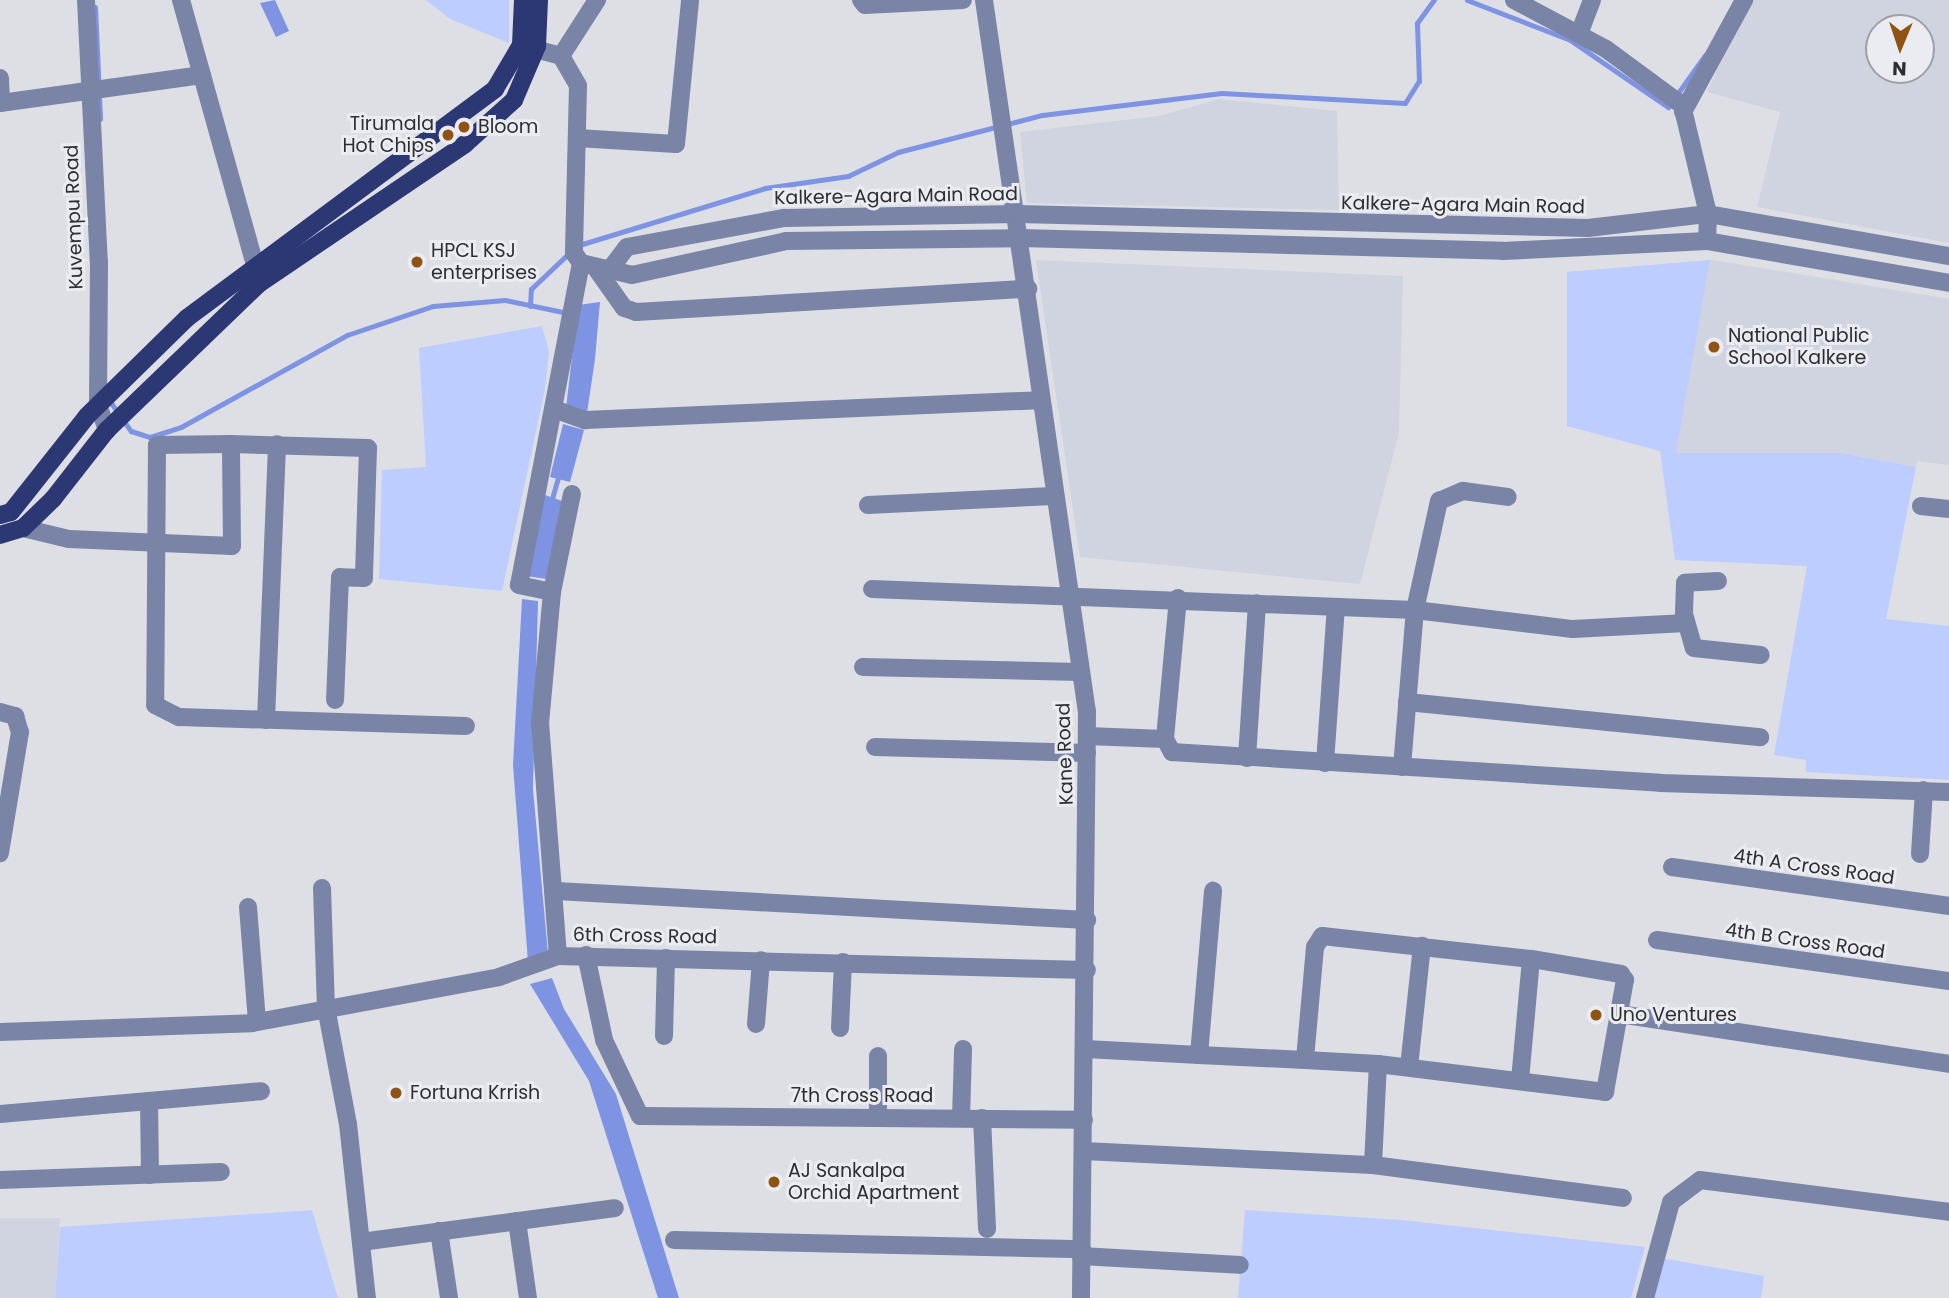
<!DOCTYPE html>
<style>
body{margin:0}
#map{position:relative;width:1949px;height:1298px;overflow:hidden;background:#dddfe5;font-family:Poppins,sans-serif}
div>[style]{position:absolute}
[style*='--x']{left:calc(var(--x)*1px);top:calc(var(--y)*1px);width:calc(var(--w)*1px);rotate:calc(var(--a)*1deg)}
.built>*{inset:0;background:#d0d4e1}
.green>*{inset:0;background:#becdff}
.water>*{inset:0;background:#7e94e3}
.stream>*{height:5px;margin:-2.5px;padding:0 2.5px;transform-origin:2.5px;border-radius:2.5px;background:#7e94e3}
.minor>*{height:18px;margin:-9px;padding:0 9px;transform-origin:9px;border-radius:9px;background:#7984a7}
.major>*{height:18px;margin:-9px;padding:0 9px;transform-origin:9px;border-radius:9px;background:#2b3873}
.dots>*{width:19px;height:19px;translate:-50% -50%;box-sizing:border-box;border:4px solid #eaecf2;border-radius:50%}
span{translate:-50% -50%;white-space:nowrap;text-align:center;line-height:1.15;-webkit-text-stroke:6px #eaecf2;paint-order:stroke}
.poi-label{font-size:19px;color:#2d2e30}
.right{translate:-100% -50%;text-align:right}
.left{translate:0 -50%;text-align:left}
.street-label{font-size:19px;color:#2d2e30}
.north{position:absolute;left:1865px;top:14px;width:70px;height:70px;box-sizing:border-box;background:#eaecf2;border:2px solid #9ea0a4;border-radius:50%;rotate:182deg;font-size:19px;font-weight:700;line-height:28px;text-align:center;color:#2d2e30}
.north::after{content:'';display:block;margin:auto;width:24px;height:32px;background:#8f5313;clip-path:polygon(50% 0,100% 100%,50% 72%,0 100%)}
</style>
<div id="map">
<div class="built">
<i style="clip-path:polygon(evenodd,1749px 0,1949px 0,1949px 243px,1757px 207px,1780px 112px,1707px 92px,1749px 0,1879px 28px,1921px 28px,1921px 70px,1879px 70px,1879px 28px)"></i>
<i style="clip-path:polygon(1219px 99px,1337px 111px,1339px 210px,1027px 203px,1020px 132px,1159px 116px)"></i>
<i style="clip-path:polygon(1036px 260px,1403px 276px,1399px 432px,1360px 584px,1080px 557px)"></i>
<i style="clip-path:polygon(1714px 260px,1949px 299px,1949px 465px,1917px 461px,1916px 467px,1842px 453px,1676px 454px,1567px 426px,1567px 272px)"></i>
<i style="clip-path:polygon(0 1218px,60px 1218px,55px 1298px,0 1298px)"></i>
</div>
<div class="green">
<i style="clip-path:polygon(426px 0,509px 0,509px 43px,450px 19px)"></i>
<i style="clip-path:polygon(1710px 260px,1676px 453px,1842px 453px,1916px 467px,1886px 619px,1949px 626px,1949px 780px,1806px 772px,1806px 760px,1774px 755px,1807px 566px,1675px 560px,1660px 451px,1567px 426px,1567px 272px)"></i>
<i style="clip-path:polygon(542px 326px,549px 352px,545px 389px,502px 591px,379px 579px,382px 470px,426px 467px,419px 348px)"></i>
<i style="clip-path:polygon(312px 1210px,338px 1298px,55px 1298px,60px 1227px)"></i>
<i style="clip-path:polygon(1245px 1210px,1401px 1220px,1645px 1247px,1631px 1298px,1238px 1298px)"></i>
<i style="clip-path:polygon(1661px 1258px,1764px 1276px,1761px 1298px,1650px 1298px)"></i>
</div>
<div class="water">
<i style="clip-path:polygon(275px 0,289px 31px,276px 37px,260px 3px)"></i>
<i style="clip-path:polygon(600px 302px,595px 359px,587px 413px,566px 408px,578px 305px)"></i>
<i style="clip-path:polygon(563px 424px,584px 430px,570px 482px,550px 477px)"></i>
<i style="clip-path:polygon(545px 495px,565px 502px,547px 579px,526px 576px)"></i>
<i style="clip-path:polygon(522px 599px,538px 601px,533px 789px,548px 953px,528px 962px,513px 765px)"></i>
<i style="clip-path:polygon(552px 978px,564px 1009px,616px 1094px,679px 1298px,658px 1298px,589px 1081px,530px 984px)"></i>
</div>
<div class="stream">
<i style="--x:1467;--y:0;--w:110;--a:21.2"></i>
<i style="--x:1570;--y:40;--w:119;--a:34.4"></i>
<i style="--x:1668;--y:107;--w:64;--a:-54.6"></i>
<i style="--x:95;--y:7;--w:112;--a:87.4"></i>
<i style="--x:579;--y:245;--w:195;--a:-17"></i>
<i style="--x:765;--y:188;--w:84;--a:-8.2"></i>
<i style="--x:848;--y:176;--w:55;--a:-25.6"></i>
<i style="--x:898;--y:152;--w:149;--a:-14.4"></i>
<i style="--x:1042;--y:115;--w:181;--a:-7"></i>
<i style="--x:1222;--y:93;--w:183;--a:3.1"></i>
<i style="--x:1405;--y:103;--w:26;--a:-58"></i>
<i style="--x:1419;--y:81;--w:58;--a:-92"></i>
<i style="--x:1417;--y:23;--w:29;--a:-54"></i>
<i style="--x:530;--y:306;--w:17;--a:-87"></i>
<i style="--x:531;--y:289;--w:55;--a:-43.5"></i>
<i style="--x:109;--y:400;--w:38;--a:55"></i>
<i style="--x:131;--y:431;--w:20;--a:18"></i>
<i style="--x:150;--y:437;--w:33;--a:-18"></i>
<i style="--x:181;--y:427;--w:190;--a:-29"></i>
<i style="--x:347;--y:335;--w:91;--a:-18.6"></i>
<i style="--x:433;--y:306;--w:72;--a:-4.8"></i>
<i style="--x:505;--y:300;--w:64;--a:11.7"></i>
<i style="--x:551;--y:502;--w:29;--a:-74"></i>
</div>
<div class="minor">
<i style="--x:86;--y:0;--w:262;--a:87.2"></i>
<i style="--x:99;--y:262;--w:143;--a:90.4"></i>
<i style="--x:98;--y:405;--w:27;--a:70"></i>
<i style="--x:181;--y:0;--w:291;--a:74.4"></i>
<i style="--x:861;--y:0;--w:6;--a:51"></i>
<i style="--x:865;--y:5;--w:98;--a:-2.9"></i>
<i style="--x:984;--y:0;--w:719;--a:81.77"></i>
<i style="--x:1087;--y:712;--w:586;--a:90.59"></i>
<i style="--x:1514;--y:0;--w:104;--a:28"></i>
<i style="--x:1606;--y:49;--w:94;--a:36.4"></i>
<i style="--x:1682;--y:105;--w:112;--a:76.6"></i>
<i style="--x:1708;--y:214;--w:27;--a:92"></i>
<i style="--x:1579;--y:34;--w:36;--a:-69"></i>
<i style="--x:521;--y:45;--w:41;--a:15.4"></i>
<i style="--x:561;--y:56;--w:34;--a:60"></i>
<i style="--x:578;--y:86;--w:167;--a:91.4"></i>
<i style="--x:574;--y:253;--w:12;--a:55"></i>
<i style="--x:581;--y:263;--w:52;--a:13.2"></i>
<i style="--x:632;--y:275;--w:158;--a:-12.4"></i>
<i style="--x:786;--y:241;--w:234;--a:-0.7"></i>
<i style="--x:1020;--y:238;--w:483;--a:1.5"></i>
<i style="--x:1503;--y:251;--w:204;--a:-2.8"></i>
<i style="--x:1707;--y:241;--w:246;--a:9.8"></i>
<i style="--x:561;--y:56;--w:67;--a:-57.3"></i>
<i style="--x:0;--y:78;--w:25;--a:88"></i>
<i style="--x:0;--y:103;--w:204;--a:-7.9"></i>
<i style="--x:1683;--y:112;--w:128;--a:-61.4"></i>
<i style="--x:577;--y:138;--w:99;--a:3.5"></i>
<i style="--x:676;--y:144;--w:145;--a:-84.4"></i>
<i style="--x:595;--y:267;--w:50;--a:54.7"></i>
<i style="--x:624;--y:308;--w:13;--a:18"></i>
<i style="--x:636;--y:312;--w:393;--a:-3.4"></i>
<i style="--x:611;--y:268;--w:26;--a:-53"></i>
<i style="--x:627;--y:247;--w:160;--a:-10.5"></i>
<i style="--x:784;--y:218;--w:234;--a:-1"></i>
<i style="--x:1018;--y:214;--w:570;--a:1.41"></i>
<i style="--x:1588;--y:228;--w:121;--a:-6.7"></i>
<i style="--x:1708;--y:214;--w:245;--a:9.9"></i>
<i style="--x:554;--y:409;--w:33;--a:20"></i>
<i style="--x:585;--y:420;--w:454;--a:-2.5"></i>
<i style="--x:231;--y:444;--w:74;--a:179.2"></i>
<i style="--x:157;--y:445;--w:260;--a:90.4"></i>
<i style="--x:155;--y:705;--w:27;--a:27"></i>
<i style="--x:179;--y:717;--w:287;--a:1.8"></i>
<i style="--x:868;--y:505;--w:184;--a:-2.8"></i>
<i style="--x:1921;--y:506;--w:28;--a:6"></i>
<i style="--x:23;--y:528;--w:47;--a:13.4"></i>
<i style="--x:69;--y:539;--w:163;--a:2.5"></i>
<i style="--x:232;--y:546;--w:102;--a:-90.6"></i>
<i style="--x:231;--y:444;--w:137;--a:1.7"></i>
<i style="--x:368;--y:448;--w:130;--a:91.8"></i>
<i style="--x:364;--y:578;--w:24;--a:-178"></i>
<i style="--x:340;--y:577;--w:123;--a:92.3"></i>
<i style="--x:1718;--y:581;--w:33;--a:177"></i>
<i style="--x:1685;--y:583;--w:31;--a:92"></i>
<i style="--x:1684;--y:614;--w:35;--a:74"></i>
<i style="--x:1694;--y:648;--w:67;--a:6"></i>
<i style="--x:872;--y:589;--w:543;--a:2.21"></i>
<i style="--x:1415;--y:610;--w:159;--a:6.9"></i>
<i style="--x:1573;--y:629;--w:113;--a:-3"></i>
<i style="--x:552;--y:592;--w:34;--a:-168"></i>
<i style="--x:519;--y:585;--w:328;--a:-79.1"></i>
<i style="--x:1178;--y:598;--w:142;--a:95.3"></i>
<i style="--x:1165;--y:739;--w:15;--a:62"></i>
<i style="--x:1172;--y:752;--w:489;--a:3.6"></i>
<i style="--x:1660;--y:783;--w:289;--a:1.8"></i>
<i style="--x:863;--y:667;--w:217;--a:1.3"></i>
<i style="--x:1407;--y:702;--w:355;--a:5.7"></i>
<i style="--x:0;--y:712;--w:16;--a:15"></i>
<i style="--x:15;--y:716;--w:17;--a:73"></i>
<i style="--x:20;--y:732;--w:123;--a:99.4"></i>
<i style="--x:266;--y:720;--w:276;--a:-87.7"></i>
<i style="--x:1087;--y:736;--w:78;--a:2.2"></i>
<i style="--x:875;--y:747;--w:212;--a:1.6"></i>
<i style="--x:1247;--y:758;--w:155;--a:-86.3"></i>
<i style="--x:1325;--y:763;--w:156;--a:-86"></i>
<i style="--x:1402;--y:767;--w:158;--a:-85.3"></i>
<i style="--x:1415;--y:610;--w:112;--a:-77.6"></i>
<i style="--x:1439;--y:501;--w:26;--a:-23"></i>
<i style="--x:1463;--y:491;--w:45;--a:7.6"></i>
<i style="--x:1920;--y:854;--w:64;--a:-86.4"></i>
<i style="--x:1672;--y:867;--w:280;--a:8"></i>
<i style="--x:322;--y:888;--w:119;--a:88.1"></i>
<i style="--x:326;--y:1007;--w:119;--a:79.4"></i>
<i style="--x:348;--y:1124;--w:175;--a:83.8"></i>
<i style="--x:556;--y:891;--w:532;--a:3.13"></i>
<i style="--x:248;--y:907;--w:115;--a:85.5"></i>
<i style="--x:1657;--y:940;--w:295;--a:8"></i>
<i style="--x:586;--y:955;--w:87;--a:78"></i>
<i style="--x:604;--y:1040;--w:84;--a:64.7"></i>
<i style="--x:640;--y:1116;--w:444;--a:0.5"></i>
<i style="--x:558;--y:956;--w:233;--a:-94.4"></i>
<i style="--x:540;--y:724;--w:133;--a:-84.8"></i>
<i style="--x:552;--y:592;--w:100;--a:-78.5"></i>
<i style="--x:1626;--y:1015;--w:327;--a:8.6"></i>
<i style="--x:756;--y:1024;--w:64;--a:-85.5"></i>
<i style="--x:840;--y:1028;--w:66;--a:-87.4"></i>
<i style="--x:0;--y:1032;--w:252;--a:-2"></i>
<i style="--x:252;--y:1023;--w:251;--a:-10.5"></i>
<i style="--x:499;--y:977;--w:63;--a:-19.6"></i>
<i style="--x:558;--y:956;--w:529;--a:1.52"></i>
<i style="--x:664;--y:1036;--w:78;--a:-88.5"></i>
<i style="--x:1086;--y:1049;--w:113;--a:3"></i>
<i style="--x:1199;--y:1055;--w:106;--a:2.7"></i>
<i style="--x:1305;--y:1060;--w:73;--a:3.1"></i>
<i style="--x:1378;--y:1064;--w:229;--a:7"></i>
<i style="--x:1605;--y:1092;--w:114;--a:-79.9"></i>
<i style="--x:1625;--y:980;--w:7;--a:-124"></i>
<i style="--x:1621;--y:974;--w:91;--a:-170.5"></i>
<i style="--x:1531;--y:959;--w:210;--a:-173.7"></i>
<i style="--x:1322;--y:936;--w:13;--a:122"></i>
<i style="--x:1315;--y:947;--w:113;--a:95.1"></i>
<i style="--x:1199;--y:1055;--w:165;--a:-85.1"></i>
<i style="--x:1409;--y:1067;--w:122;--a:-83.9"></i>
<i style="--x:1520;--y:1080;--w:121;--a:-84.8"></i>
<i style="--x:149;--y:1101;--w:74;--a:89.2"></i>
<i style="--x:0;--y:1114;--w:262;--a:-5"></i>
<i style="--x:878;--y:1117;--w:61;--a:-90"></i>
<i style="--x:961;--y:1118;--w:69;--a:-88.3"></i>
<i style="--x:982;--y:1118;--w:111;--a:87.4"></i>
<i style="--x:1084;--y:1151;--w:289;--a:2.8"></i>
<i style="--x:1373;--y:1165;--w:252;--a:7.5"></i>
<i style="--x:1373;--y:1165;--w:101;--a:-87.2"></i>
<i style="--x:0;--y:1180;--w:221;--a:-2.1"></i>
<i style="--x:517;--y:1221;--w:78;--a:81.9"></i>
<i style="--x:439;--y:1231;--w:68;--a:81.5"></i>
<i style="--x:674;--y:1240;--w:408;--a:1.3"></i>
<i style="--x:361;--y:1242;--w:256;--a:-7.6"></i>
<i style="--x:1081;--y:1256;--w:159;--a:3.2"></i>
<i style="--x:1645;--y:1298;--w:99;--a:-74.8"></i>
<i style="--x:1671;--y:1202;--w:36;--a:-37"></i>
<i style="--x:1700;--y:1180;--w:251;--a:7.3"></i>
</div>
<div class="major">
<i style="--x:0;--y:515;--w:11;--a:-15"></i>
<i style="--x:11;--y:512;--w:122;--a:-51.6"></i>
<i style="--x:87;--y:416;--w:140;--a:-44.4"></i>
<i style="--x:187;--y:318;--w:384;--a:-36.6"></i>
<i style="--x:495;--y:89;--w:51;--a:-59.4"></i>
<i style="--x:521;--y:45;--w:45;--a:-87.5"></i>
<i style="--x:0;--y:535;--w:24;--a:-17"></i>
<i style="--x:23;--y:528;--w:42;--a:-44"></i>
<i style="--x:53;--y:499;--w:88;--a:-52"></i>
<i style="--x:107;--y:430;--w:212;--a:-43.9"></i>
<i style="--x:260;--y:283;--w:248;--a:-34.1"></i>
<i style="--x:465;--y:144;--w:66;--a:-41.9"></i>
<i style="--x:514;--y:100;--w:59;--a:-66.9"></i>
<i style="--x:537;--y:46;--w:46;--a:-87.5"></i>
</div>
<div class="dots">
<i style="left:464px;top:127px;background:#8f5313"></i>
<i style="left:448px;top:135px;background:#8f5313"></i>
<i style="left:417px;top:262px;background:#8f5313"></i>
<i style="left:1714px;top:347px;background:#8f5313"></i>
<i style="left:1596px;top:1015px;background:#8f5313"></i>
<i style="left:396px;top:1093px;background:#8f5313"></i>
<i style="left:774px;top:1182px;background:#8f5313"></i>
</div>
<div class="poi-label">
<span class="right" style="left:434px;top:135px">Tirumala<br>Hot Chips</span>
<span class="left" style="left:478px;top:127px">Bloom</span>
<span class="left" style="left:431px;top:262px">HPCL KSJ<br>enterprises</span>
<span class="left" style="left:1728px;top:347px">National Public<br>School Kalkere</span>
<span class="left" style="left:1610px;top:1015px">Uno Ventures</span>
<span class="left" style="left:410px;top:1093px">Fortuna Krrish</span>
<span class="left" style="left:788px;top:1182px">AJ Sankalpa<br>Orchid Apartment</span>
</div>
<div class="street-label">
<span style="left:896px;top:196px;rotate:-1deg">Kalkere-Agara Main Road</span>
<span style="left:1463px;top:205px;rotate:1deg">Kalkere-Agara Main Road</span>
<span style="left:74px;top:217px;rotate:-92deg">Kuvempu Road</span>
<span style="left:1065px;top:754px;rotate:-92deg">Kane Road</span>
<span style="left:1814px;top:867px;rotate:8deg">4th A Cross Road</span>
<span style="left:645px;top:936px;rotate:1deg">6th Cross Road</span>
<span style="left:1805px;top:941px;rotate:8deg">4th B Cross Road</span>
<span style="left:862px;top:1096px">7th Cross Road</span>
</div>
<div class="north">N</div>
</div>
